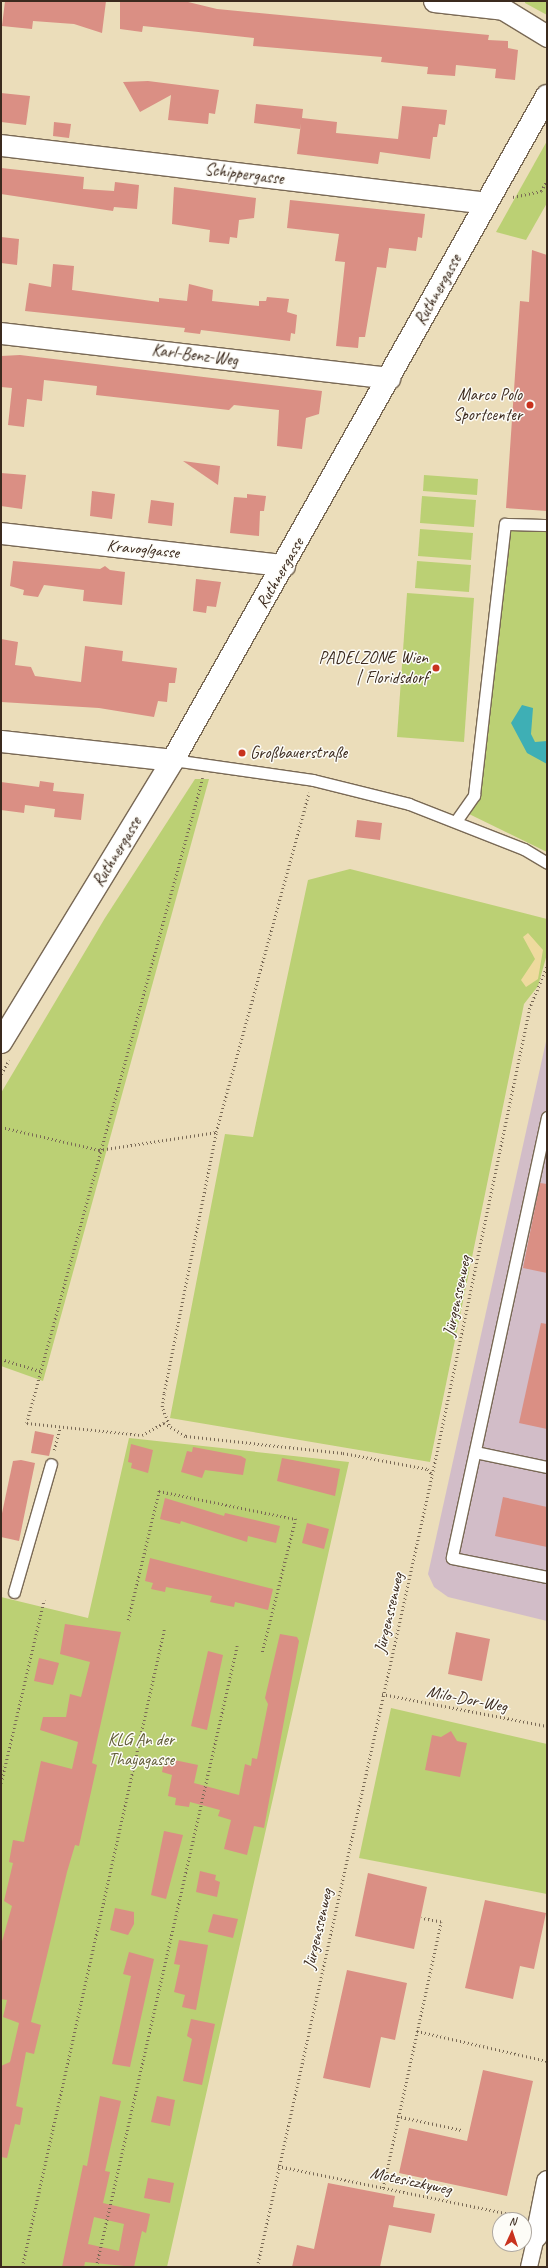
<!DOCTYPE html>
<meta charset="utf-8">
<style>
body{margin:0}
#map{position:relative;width:548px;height:2268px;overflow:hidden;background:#ebddba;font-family:Caveat,sans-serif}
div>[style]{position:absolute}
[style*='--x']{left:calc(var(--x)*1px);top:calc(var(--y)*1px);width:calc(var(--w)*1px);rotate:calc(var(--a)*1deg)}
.industrial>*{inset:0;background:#d2bdc8}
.green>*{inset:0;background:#bbd074}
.sand>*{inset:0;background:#eeda9e}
.water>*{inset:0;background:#3eafb5}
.building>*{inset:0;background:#da8f84}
.path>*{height:2.5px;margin-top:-1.25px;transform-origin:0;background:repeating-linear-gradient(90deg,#796955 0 1px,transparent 0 4px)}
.roads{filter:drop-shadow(1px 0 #796955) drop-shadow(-1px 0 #796955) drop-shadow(0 1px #796955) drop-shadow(0 -1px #796955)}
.service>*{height:11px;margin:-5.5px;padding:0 5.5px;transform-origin:5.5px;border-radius:5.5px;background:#fff}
.pedestrian>*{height:16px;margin:-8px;padding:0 8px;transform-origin:8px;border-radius:8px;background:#fff}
.minor>*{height:21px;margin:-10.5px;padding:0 10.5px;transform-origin:10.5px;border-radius:10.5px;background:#fff}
.tertiary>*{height:22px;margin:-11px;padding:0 11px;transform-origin:11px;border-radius:11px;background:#fff}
.dots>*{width:11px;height:11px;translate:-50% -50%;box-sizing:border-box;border:2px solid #fdfcf7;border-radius:50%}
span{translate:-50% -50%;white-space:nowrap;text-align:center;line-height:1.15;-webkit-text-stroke:3px #fdfcf7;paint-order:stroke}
.street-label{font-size:17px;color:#3b2a1e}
.poi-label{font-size:17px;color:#3b2a1e}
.right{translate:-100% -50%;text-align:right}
.left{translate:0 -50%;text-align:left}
.park-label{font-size:17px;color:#615c38}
.frame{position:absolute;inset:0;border:2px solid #3b2a1e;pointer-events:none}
.north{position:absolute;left:492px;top:2212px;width:40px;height:40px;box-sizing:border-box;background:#fdfcf7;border:1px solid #afa8a0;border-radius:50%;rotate:3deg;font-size:11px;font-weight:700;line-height:16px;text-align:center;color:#3b2a1e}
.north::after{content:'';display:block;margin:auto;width:14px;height:18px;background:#c8321e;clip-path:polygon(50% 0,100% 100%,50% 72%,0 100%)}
</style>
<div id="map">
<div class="industrial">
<i style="clip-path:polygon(547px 1037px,547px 1621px,448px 1597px,434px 1587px,428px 1574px)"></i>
</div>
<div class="green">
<i style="clip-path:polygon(525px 1px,547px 1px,547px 15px,525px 3px)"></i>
<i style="clip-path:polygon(547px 141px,547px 203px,526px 240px,496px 232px)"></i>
<i style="clip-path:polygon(424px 475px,478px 479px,477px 495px,423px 491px)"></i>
<i style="clip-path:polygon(422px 496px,476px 500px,474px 527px,420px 523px)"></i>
<i style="clip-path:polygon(505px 527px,547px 530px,547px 852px,469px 814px)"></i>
<i style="clip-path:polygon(420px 529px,473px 533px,471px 560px,418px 556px)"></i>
<i style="clip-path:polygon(417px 561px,471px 565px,469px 592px,415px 588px)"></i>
<i style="clip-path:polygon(407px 593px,474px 598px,464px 742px,397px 737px)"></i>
<i style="clip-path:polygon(195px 779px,209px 779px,43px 1381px,1px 1366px,1px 1093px,105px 918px)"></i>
<i style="clip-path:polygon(350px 869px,547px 919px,547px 954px,538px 986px,524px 1004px,430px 1462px,170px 1418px,225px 1134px,253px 1137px,308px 880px)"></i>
<i style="clip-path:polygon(129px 1438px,349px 1462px,167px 2267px,1px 2267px,1px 1597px,88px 1618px)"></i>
<i style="clip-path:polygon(391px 1708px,547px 1744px,547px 1894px,359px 1858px)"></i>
</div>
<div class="sand">
<i style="clip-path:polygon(528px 933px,543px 950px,538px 979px,526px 987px,521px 980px,535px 959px,523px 937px)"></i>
</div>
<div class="water">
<i style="clip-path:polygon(522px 705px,533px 708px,531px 734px,535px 742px,547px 741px,547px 764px,527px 753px,511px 723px)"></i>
</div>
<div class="building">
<i style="clip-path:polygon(5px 1px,106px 1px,102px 33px,74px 24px,33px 21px,32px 29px,2px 26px)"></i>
<i style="clip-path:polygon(120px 1px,184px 1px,217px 9px,489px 35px,488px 40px,508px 41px,508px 48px,518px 50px,515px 80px,495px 78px,496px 69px,456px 65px,455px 76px,427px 74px,428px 67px,381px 62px,382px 57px,253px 46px,254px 38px,143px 26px,142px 32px,120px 29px)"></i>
<i style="clip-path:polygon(148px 81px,219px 90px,215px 114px,209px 113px,208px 124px,168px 120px,171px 95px,140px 112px,123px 82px)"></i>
<i style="clip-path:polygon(1px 93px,30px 96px,26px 125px,1px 122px)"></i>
<i style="clip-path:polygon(256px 104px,303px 109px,302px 118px,337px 122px,336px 133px,398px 139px,402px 106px,447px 110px,445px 125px,439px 124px,437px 137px,433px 137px,430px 159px,380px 152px,378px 164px,297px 154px,301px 123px,300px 129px,254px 123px)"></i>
<i style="clip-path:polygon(54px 122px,71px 124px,69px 138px,53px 136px)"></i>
<i style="clip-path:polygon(1px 168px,84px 177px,83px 189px,114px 191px,115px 182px,139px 185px,137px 209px,114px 207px,113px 211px,1px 194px)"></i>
<i style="clip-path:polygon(174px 187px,256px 198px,254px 218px,239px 220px,237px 238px,230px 237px,229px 244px,209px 242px,210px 230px,172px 224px)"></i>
<i style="clip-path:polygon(290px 200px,425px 214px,422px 238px,418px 237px,416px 251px,389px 248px,386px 268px,377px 267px,365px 337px,359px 337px,358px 348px,336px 346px,345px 262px,335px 261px,339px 234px,287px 228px)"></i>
<i style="clip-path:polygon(1px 237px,19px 239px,17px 265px,1px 263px)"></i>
<i style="clip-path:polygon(532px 250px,547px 255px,547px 511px,506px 508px,520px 301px,529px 302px)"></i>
<i style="clip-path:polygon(53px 264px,74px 266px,72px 290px,159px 302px,159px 298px,187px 301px,189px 284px,213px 290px,212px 301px,259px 306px,259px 301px,266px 301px,267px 297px,289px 299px,287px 312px,297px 315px,295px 334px,291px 333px,290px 341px,201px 330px,200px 334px,184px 332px,185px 328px,25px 311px,29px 283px,51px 287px)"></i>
<i style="clip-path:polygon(20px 355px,322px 391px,319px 414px,306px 418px,302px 449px,277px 446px,279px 410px,234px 405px,229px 410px,96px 395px,97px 386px,44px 380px,42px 401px,27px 399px,24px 427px,8px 425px,12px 388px,1px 387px,1px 356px)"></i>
<i style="clip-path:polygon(183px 461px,220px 466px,218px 485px)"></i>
<i style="clip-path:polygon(1px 473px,26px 475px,22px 509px,1px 506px)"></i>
<i style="clip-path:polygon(92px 491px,115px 494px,112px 519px,90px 516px)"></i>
<i style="clip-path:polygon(247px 494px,266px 496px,264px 511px,260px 511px,259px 536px,230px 533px,234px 497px,247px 498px)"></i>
<i style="clip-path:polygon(151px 500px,174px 503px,172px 526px,148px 523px)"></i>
<i style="clip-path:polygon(13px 561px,100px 569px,105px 566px,110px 570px,125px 572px,122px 605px,83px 601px,84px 590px,44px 585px,38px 597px,23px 595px,24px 590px,10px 586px)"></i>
<i style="clip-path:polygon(196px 579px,221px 582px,216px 607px,207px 606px,206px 613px,193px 611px)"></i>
<i style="clip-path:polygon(1px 639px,18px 642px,15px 665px,31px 667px,35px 676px,81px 682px,85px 646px,123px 651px,122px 661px,177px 668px,175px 683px,169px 683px,167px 702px,158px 701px,154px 717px,99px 708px,1px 702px)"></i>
<i style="clip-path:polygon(40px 781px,54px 783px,53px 791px,84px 794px,81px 820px,54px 817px,55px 809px,25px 805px,24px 813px,1px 810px,1px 782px,39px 787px)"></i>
<i style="clip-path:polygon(357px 820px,382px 823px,380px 840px,355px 837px)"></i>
<i style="clip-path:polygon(540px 1183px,547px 1184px,547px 1273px,523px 1268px)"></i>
<i style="clip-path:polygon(541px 1323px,547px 1324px,547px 1429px,519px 1423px)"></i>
<i style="clip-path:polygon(35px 1431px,54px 1435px,49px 1456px,31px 1453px)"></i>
<i style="clip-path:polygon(131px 1444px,153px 1450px,148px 1473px,131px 1468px,132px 1463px,128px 1462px)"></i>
<i style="clip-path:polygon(193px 1447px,241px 1456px,246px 1459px,243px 1475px,205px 1470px,202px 1478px,181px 1472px,187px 1451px,192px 1452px)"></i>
<i style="clip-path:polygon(282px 1458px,340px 1469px,335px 1496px,277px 1481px)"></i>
<i style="clip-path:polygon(21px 1460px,35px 1463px,19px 1541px,1px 1537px,1px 1518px,13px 1461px)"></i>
<i style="clip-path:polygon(503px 1497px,547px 1507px,547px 1547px,495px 1536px)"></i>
<i style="clip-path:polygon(165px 1498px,224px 1516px,225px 1513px,280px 1526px,276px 1543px,248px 1536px,247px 1542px,181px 1521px,180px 1524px,160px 1519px)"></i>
<i style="clip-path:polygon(307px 1523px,329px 1529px,324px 1549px,302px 1543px)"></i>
<i style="clip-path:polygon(150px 1558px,273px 1589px,268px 1610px,235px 1602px,234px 1607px,210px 1602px,212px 1596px,166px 1587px,165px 1592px,151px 1589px,153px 1583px,145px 1581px)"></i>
<i style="clip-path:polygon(65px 1624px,121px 1632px,92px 1763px,97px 1765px,79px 1846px,75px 1845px,67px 1872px,31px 2022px,41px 2025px,34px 2054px,26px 2052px,16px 2106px,23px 2108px,20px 2125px,15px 2124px,7px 2158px,1px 2157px,1px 2066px,10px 2062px,19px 2023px,3px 2017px,7px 2000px,1px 1999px,1px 1945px,12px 1906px,4px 1901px,13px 1863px,9px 1862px,13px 1840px,24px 1842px,41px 1761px,72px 1769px,78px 1742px,40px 1730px,43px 1717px,66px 1717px,70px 1694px,81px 1697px,90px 1662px,60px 1654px)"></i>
<i style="clip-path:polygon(456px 1632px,490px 1639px,482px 1681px,448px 1674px)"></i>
<i style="clip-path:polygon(280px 1634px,297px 1637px,299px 1641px,264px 1828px,254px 1826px,247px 1855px,224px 1849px,231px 1820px,218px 1816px,220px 1810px,190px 1802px,189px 1807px,175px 1805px,176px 1798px,168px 1796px,172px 1775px,162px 1772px,165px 1758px,198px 1765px,194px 1783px,239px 1795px,245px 1764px,251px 1766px,252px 1758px,257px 1759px,268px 1704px,265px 1698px)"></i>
<i style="clip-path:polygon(208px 1651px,223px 1655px,207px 1730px,191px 1726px)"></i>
<i style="clip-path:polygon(39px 1658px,59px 1663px,53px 1685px,34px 1681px)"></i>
<i style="clip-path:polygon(451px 1731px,457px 1741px,467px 1743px,460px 1777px,425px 1770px,432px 1735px,441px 1737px)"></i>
<i style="clip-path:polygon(164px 1831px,183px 1835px,166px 1899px,151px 1895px)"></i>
<i style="clip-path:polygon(200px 1871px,216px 1875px,215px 1880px,220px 1882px,217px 1897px,196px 1892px)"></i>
<i style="clip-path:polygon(368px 1873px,427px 1887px,414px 1949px,355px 1936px)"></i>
<i style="clip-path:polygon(485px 1900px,546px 1913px,534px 1969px,520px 1966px,513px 1999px,465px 1988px)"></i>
<i style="clip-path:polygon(115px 1908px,134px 1912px,134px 1924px,128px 1935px,110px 1930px)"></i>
<i style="clip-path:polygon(213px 1914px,238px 1919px,233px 1938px,208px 1932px)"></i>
<i style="clip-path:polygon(179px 1940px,208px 1945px,196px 2010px,182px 2007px,185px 1995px,174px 1992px,180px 1965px,174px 1964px)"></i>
<i style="clip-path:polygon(129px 1952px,154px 1959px,130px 2067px,112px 2064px,131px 1976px,123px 1974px)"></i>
<i style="clip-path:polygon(347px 1970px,407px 1983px,395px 2040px,381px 2037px,370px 2088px,323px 2078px)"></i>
<i style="clip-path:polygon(191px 2019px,215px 2024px,202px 2085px,183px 2081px,192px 2039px,187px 2036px)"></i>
<i style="clip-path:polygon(483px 2070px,533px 2081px,507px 2196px,399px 2173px,409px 2128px,467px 2141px)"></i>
<i style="clip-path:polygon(evenodd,100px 2096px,121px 2101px,105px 2171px,110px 2172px,103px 2203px,150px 2214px,146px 2233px,142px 2231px,134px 2267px,85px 2262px,84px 2267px,62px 2267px,83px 2165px,87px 2166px,100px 2096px,94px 2217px,124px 2224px,119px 2251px,88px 2244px,94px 2217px)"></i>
<i style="clip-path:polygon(157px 2096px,175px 2100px,170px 2126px,151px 2122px)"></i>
<i style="clip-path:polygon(148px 2178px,174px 2183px,170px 2203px,144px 2198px)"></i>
<i style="clip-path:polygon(328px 2183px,395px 2196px,393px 2207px,435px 2214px,431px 2233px,389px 2225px,380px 2267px,292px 2267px,297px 2245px,314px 2249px)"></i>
</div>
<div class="path">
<i style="--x:513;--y:197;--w:29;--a:-12"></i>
<i style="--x:541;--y:191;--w:13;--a:-61"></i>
<i style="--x:203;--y:778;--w:669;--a:105.26"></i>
<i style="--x:27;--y:1423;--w:116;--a:6"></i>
<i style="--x:142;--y:1435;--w:25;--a:-29"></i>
<i style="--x:164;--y:1423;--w:26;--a:31"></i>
<i style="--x:186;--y:1436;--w:158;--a:6.2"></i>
<i style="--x:343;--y:1453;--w:86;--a:10.7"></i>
<i style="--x:428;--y:1469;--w:7;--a:56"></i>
<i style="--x:1;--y:1074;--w:16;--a:-60"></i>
<i style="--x:1;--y:1127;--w:101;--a:13.2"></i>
<i style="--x:99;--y:1150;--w:118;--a:-8.7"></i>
<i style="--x:1;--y:1359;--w:41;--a:17.1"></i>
<i style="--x:169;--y:1425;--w:19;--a:-111"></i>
<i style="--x:162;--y:1407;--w:14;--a:-82"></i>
<i style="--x:164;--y:1393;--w:266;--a:-78.7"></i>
<i style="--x:216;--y:1132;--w:352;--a:-74.7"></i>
<i style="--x:54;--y:1450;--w:24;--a:-75"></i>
<i style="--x:128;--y:1620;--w:133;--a:-76.5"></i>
<i style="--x:159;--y:1491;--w:140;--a:11.6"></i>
<i style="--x:296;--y:1519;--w:139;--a:104.1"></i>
<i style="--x:382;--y:1694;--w:168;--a:11"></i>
<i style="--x:1;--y:1783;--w:188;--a:-76.8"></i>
<i style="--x:417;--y:2031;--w:133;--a:13"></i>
<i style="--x:397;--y:2116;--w:66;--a:12.2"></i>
<i style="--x:278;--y:2166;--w:247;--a:11.7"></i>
<i style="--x:383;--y:2188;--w:272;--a:-77.7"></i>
<i style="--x:441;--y:1922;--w:20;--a:-169"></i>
<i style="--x:22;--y:2267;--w:653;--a:-77.43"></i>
<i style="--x:96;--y:2267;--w:637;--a:-77.21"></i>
<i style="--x:257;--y:2267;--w:811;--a:-77.54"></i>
<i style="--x:432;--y:1475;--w:476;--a:-78.2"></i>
<i style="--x:529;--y:1009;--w:47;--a:-67.3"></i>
</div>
<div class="roads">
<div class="service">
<i style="--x:173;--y:760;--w:141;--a:8.1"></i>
<i style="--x:313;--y:780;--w:99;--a:14"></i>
<i style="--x:409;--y:804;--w:123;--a:21.4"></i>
<i style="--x:524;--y:849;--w:27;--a:31"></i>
<i style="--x:456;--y:821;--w:32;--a:-55"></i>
<i style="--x:474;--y:795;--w:273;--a:-83.5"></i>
<i style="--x:505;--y:524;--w:42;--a:1.4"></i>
<i style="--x:547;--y:1117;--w:451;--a:102.2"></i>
<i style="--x:452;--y:1558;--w:97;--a:11.3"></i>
<i style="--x:475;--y:1452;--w:74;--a:11.8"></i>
<i style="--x:14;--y:1592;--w:133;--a:-73.9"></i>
</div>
<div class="pedestrian">
<i style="--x:529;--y:2267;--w:32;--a:-77"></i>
</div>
<div class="minor">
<i style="--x:434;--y:1;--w:69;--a:6.6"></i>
<i style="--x:503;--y:9;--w:52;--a:31.5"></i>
<i style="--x:1;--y:145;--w:488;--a:6.8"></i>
<i style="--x:1;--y:333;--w:391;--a:6.6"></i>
<i style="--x:1;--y:533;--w:285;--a:6.5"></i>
<i style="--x:1;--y:741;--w:173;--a:6.3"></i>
<i style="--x:536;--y:2236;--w:56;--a:-78.7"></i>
</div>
<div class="tertiary">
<i style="--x:1;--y:1042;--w:330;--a:-58.6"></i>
<i style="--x:173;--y:760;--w:762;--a:-60.61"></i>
</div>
</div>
<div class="dots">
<i style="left:530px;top:405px;background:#c8321e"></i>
<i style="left:436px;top:668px;background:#c8321e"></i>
<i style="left:242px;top:753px;background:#c8321e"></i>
</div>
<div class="street-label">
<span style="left:244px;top:174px;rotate:7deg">Schippergasse</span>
<span style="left:438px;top:290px;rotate:-61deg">Ruthnergasse</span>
<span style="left:195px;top:355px;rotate:7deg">Karl-Benz-Weg</span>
<span style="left:143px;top:549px;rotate:6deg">Kravoglgasse</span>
<span style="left:280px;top:573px;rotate:-60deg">Ruthnergasse</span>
<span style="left:117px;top:852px;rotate:-59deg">Ruthnergasse</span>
<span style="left:457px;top:1296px;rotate:-78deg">Jürgenssenweg</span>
<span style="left:389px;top:1613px;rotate:-77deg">Jürgenssenweg</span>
<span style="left:467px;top:1699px;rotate:11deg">Milo-Dor-Weg</span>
<span style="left:318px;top:1929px;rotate:-77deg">Jürgenssenweg</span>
<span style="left:411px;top:2181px;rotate:12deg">Motesiczkyweg</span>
</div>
<div class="poi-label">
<span class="right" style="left:522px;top:405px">Marco Polo<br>Sportcenter</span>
<span class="right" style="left:428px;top:668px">PADELZONE Wien<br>| Floridsdorf</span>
<span class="left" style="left:250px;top:753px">Großbauerstraße</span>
</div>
<div class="park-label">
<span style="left:141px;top:1750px">KLG An der<br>Thayagasse</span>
</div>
<div class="frame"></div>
<div class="north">N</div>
</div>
